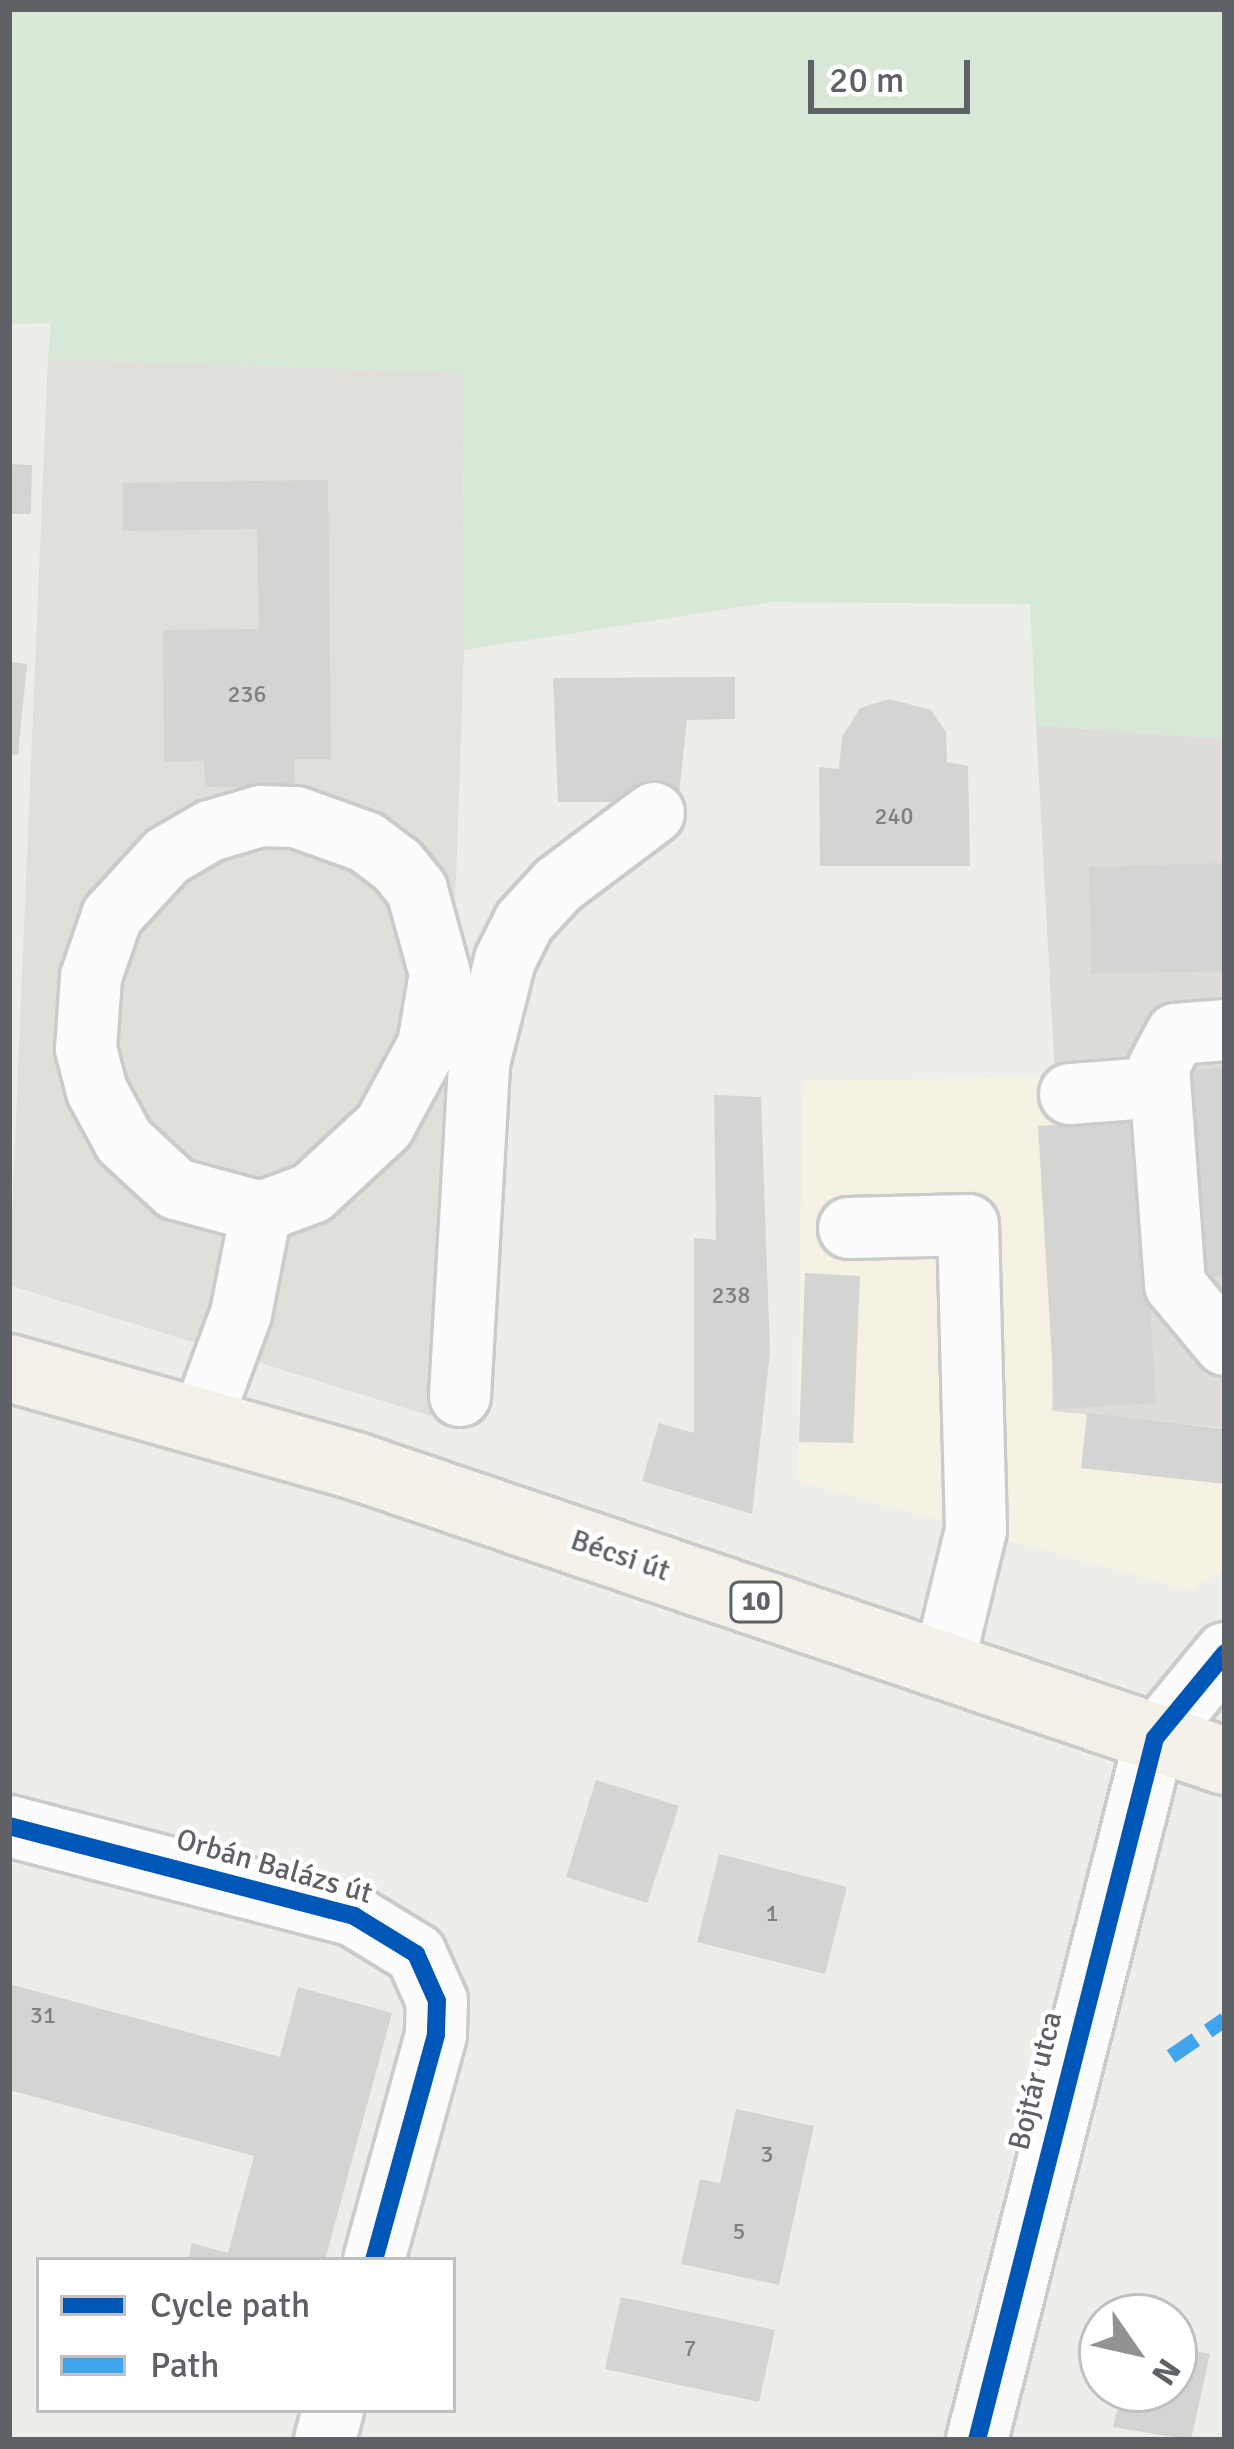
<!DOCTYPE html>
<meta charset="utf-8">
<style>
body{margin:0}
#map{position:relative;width:1234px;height:2449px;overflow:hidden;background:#edede9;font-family:Signika,sans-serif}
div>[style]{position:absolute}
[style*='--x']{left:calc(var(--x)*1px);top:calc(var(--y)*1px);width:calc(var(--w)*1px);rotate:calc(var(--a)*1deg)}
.commercial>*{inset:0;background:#f5f2e4}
.industrial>*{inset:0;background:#dddcd9}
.education>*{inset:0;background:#e0dfd9}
.green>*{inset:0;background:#d8e8d6}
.building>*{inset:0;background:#d4d4d2}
.roads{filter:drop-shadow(3px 0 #cacbca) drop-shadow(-3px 0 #cacbca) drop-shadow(0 3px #cacbca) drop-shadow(0 -3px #cacbca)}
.minor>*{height:60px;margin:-30px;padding:0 30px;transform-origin:30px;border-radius:30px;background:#fcfcfc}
.major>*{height:66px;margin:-33px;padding:0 33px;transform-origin:33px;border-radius:33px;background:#f3f1e9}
.quiet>*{height:15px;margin-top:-7.5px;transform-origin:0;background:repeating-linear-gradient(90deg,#41a5ee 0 30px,transparent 0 45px)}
.cycleway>*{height:18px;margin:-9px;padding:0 9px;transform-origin:9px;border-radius:9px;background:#0057b8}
span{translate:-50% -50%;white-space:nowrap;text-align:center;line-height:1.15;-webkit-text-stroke:9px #fff;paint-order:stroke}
.number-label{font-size:24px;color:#7d7f82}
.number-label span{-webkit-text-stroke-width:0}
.shield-label span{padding:3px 9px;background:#fff;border:3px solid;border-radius:9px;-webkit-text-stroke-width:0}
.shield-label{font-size:27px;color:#5e6166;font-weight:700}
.street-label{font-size:30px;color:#5e6166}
.frame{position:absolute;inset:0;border:12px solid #5e6166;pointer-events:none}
.legend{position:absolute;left:36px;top:2257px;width:420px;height:156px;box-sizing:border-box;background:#fff;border:3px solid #bfc0c2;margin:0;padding:15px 21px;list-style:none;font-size:36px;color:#5e6166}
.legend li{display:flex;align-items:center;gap:24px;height:60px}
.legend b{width:60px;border:3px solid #bfc0c2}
.north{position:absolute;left:1078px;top:2293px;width:120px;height:120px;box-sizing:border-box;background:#fff;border:3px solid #bfc0c2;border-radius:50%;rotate:124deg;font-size:33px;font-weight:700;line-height:48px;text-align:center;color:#5e6166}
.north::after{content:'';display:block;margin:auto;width:42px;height:54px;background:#909294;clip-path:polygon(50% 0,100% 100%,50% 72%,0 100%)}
.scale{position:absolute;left:808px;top:60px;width:162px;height:54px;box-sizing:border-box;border:6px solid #5e6166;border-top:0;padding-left:15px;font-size:36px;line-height:42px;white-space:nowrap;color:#5e6166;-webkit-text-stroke:9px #fff;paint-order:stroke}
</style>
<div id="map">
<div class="commercial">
<i style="clip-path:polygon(1055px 1077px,1052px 1411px,1225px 1428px,1225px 1569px,1190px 1591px,797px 1481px,803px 1081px)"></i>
</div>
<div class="industrial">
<i style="clip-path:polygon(1036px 725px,1225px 739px,1225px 1428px,1052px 1411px,1055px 1077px)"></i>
</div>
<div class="education">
<i style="clip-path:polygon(48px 359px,463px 373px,464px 650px,438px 1390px,431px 1416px,9px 1285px)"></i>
</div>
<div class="green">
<i style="clip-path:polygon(9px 9px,1225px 9px,1225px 739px,1036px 725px,1030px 604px,772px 602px,464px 650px,463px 373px,48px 359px,51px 323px,9px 324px)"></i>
</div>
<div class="building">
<i style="clip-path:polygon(9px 464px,32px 465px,31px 514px,9px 514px)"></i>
<i style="clip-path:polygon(328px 480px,331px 759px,294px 759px,295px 786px,205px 787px,204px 761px,164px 762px,163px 630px,259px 629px,257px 529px,123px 531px,123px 483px)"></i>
<i style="clip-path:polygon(9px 662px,27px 664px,18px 755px,9px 754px)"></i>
<i style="clip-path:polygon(735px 677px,735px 719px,687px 720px,678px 802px,558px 802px,553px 678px)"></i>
<i style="clip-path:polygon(889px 699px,931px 710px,946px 732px,947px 762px,968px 766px,970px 866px,820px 866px,819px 767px,839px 769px,842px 737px,860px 708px)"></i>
<i style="clip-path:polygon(1225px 863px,1225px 971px,1091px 974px,1089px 867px)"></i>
<i style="clip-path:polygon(1225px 1067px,1225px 1276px,1198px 1278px,1178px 1072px)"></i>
<i style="clip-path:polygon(714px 1095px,761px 1097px,770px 1353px,752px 1514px,642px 1481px,659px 1423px,694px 1433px,694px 1238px,716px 1240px)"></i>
<i style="clip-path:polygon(1138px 1120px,1156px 1403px,1055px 1409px,1038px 1126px)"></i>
<i style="clip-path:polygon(805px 1273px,860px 1276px,853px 1443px,799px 1442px)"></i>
<i style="clip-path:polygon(1087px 1413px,1225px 1429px,1225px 1484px,1081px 1468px)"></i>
<i style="clip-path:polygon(596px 1780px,679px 1806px,647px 1903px,566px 1877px)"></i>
<i style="clip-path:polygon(719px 1854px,847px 1887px,825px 1974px,697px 1942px)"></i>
<i style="clip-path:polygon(9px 1984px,280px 2057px,298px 1987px,392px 2013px,325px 2260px,188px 2260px,192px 2243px,228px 2253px,254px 2156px,9px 2090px)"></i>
<i style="clip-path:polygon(736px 2109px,814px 2126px,779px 2285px,681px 2264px,700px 2179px,720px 2183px)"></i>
<i style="clip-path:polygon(621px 2297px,775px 2330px,759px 2402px,605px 2369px)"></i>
<i style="clip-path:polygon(1174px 2346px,1210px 2354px,1191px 2440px,1113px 2427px,1122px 2389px,1174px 2389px)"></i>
</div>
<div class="roads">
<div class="minor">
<i style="--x:1225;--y:1030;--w:49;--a:175.3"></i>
<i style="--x:1176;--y:1034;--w:36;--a:118"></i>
<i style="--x:1159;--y:1066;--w:220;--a:85.8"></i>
<i style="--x:1175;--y:1285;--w:78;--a:50.2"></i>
<i style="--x:1070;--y:1094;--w:90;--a:-4.4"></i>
<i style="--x:849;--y:1228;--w:119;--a:-1.4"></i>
<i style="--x:968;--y:1225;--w:305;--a:88.5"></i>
<i style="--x:976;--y:1530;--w:140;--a:103.6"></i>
<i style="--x:460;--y:1396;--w:334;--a:-86.7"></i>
<i style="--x:479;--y:1063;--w:106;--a:-75.8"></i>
<i style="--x:505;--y:960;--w:42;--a:-63.4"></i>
<i style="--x:524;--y:922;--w:50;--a:-47.4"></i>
<i style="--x:558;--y:885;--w:120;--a:-36.9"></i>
<i style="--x:201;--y:1422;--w:115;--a:-69.7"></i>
<i style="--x:241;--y:1314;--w:104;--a:-78.9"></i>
<i style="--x:261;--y:1212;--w:88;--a:-164.9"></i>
<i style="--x:176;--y:1189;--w:71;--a:-137.3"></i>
<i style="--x:124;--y:1141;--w:57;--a:-118.4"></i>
<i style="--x:97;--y:1091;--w:43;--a:-104.7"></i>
<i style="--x:86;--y:1049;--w:72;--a:-86"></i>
<i style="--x:91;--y:977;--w:65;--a:-71"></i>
<i style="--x:112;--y:916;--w:81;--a:-47.5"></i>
<i style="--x:167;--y:856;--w:50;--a:-30.2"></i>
<i style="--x:210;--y:831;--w:53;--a:-16.4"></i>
<i style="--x:261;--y:816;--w:35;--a:2"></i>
<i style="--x:296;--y:817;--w:74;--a:19.7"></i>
<i style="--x:366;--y:842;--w:39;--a:37"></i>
<i style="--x:397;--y:865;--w:32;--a:51"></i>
<i style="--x:417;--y:890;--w:87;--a:74.7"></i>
<i style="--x:440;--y:974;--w:72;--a:99.6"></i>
<i style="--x:428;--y:1045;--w:92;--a:118.5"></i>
<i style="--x:384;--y:1126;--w:98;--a:137.1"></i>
<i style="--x:312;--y:1193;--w:54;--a:159.6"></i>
<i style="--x:9;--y:1826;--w:357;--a:14.6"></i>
<i style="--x:354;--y:1916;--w:73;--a:31.5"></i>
<i style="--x:416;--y:1954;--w:51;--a:65.9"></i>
<i style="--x:437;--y:2001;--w:34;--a:92"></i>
<i style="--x:436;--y:2035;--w:233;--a:105.4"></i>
<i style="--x:325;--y:2440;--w:31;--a:-75"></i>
<i style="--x:977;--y:2440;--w:724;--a:-75.77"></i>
<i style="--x:1155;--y:1738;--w:110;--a:-50.5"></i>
</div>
<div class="major">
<i style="--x:9;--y:1368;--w:363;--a:15.8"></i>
<i style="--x:358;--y:1467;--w:915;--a:18.73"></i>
</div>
</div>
<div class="quiet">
<i style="--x:1171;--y:2056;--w:65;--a:-34.4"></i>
</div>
<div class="cycleway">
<i style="--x:9;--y:1826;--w:357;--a:14.6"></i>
<i style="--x:354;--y:1916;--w:73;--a:31.5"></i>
<i style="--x:416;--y:1954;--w:51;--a:65.9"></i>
<i style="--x:437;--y:2001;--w:34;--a:92"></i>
<i style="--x:436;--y:2035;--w:233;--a:105.4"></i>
<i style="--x:977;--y:2440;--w:724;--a:-75.77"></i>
<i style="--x:1155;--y:1738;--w:110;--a:-50.5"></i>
</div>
<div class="number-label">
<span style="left:247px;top:695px">236</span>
<span style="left:894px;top:817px">240</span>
<span style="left:731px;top:1296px">238</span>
<span style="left:772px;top:1914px">1</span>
<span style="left:43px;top:2016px">31</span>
<span style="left:767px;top:2155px">3</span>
<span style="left:739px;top:2232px">5</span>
<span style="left:690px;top:2349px">7</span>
</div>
<div class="shield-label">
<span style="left:756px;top:1602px">10</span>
</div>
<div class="street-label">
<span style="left:620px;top:1556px;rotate:19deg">Bécsi út</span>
<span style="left:274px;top:1867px;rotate:16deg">Orbán Balázs út</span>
<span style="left:1036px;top:2081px;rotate:-76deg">Bojtár utca</span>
</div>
<div class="frame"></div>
<ul class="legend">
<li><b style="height:15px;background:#0057b8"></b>Cycle path</li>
<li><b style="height:15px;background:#41a5ee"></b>Path</li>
</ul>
<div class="north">N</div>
<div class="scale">20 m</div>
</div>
